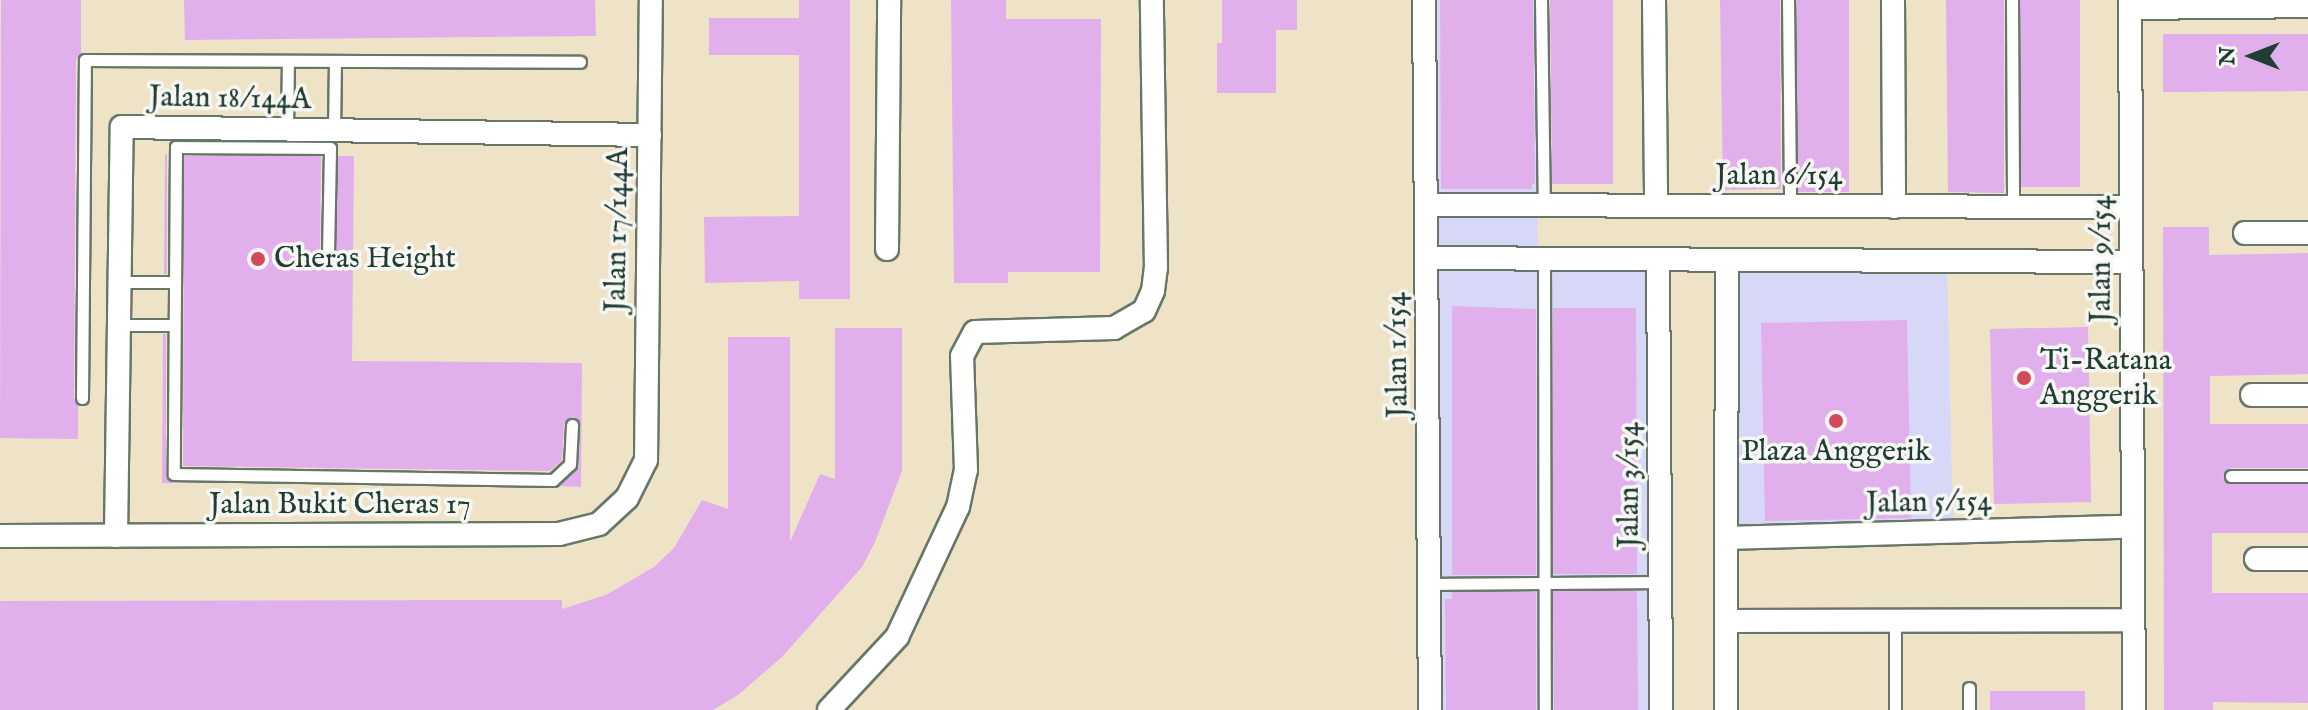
<!DOCTYPE html>
<style>
body{margin:0}
#map{position:relative;width:2308px;height:710px;overflow:hidden;background:#eee3c7;font-family:"IM FELL English",serif}
div>[style]{position:absolute}
[style*='--x']{left:calc(var(--x)*1px);top:calc(var(--y)*1px);width:calc(var(--w)*1px);rotate:calc(var(--a)*1deg)}
.built>*{inset:0;background:#d7d7f8}
.building>*{inset:0;background:#e1afec}
.roads{filter:drop-shadow(2px 0 #677767) drop-shadow(-2px 0 #677767) drop-shadow(0 2px #677767) drop-shadow(0 -2px #677767)}
.service>*{height:11px;margin:-5.5px;padding:0 5.5px;transform-origin:5.5px;border-radius:5.5px;background:#fff}
.minor>*{height:22px;margin:-11px;padding:0 11px;transform-origin:11px;border-radius:11px;background:#fff}
.dots>*{width:22px;height:22px;translate:-50% -50%;box-sizing:border-box;border:4px solid #f6f6f2;border-radius:50%}
span{translate:-50% -50%;white-space:nowrap;text-align:center;line-height:1.15;-webkit-text-stroke:7px #f6f6f2;paint-order:stroke}
.street-label{font-size:30px;color:#1f3d34}
.poi-label{font-size:30px;color:#1f3d34}
.left{translate:0 -50%;text-align:left}
.north{position:absolute;left:2212px;top:16px;width:80px;height:80px;-webkit-text-stroke:6px #f6f6f2;paint-order:stroke;rotate:270deg;font-size:22px;font-weight:700;line-height:32px;text-align:center;color:#1f3d34}
.north::after{content:'';display:block;margin:auto;width:28px;height:36px;background:#1f3d34;clip-path:polygon(50% 0,100% 100%,50% 72%,0 100%)}
</style>
<div id="map">
<div class="built">
<i style="clip-path:polygon(1431px 0,1535px 0,1538px 270px,1654px 267px,1653px 710px,1437px 710px)"></i>
<i style="clip-path:polygon(1736px 269px,1947px 269px,1953px 523px,1736px 527px)"></i>
</div>
<div class="building">
<i style="clip-path:polygon(1px 0,81px 0,81px 53px,76px 60px,74px 398px,78px 406px,78px 439px,0 438px)"></i>
<i style="clip-path:polygon(184px 0,595px 0,596px 36px,185px 40px)"></i>
<i style="clip-path:polygon(799px 0,850px 0,850px 299px,799px 299px,799px 281px,705px 283px,704px 217px,799px 216px,799px 55px,709px 55px,709px 18px,799px 18px)"></i>
<i style="clip-path:polygon(951px 0,1006px 0,1006px 19px,1101px 19px,1100px 272px,1008px 272px,1008px 283px,954px 283px)"></i>
<i style="clip-path:polygon(1222px 0,1297px 0,1297px 30px,1276px 30px,1276px 93px,1217px 93px,1217px 43px,1222px 43px)"></i>
<i style="clip-path:polygon(1440px 0,1533px 0,1535px 184px,1532px 184px,1532px 189px,1441px 189px)"></i>
<i style="clip-path:polygon(1550px 0,1613px 0,1613px 184px,1552px 184px)"></i>
<i style="clip-path:polygon(1720px 0,1780px 0,1781px 189px,1723px 190px)"></i>
<i style="clip-path:polygon(1796px 0,1849px 0,1849px 192px,1798px 192px)"></i>
<i style="clip-path:polygon(1946px 0,2004px 0,2004px 193px,1948px 192px)"></i>
<i style="clip-path:polygon(2020px 0,2080px 0,2080px 187px,2021px 187px)"></i>
<i style="clip-path:polygon(2163px 34px,2308px 34px,2308px 91px,2163px 92px)"></i>
<i style="clip-path:polygon(165px 154px,167px 154px,167px 274px,164px 274px)"></i>
<i style="clip-path:polygon(184px 156px,321px 156px,320px 254px,329px 262px,336px 254px,338px 156px,354px 156px,352px 361px,582px 363px,581px 487px,558px 486px,578px 464px,580px 425px,573px 417px,564px 424px,562px 460px,550px 471px,183px 466px)"></i>
<i style="clip-path:polygon(2163px 227px,2209px 227px,2209px 255px,2308px 253px,2308px 374px,2210px 376px,2210px 424px,2308px 424px,2308px 468px,2231px 468px,2223px 475px,2231px 484px,2308px 484px,2308px 533px,2212px 533px,2212px 593px,2308px 593px,2308px 703px,2213px 702px,2213px 710px,2164px 710px)"></i>
<i style="clip-path:polygon(1452px 306px,1536px 309px,1536px 575px,1452px 575px)"></i>
<i style="clip-path:polygon(1553px 308px,1636px 308px,1637px 574px,1553px 574px)"></i>
<i style="clip-path:polygon(1907px 320px,1911px 518px,1765px 521px,1761px 323px)"></i>
<i style="clip-path:polygon(2088px 327px,2091px 502px,1994px 504px,1990px 329px)"></i>
<i style="clip-path:polygon(835px 328px,902px 328px,902px 471px,875px 542px,862px 567px,782px 657px,738px 695px,713px 710px,0 710px,0 601px,562px 600px,562px 609px,606px 595px,654px 567px,674px 548px,702px 500px,728px 509px,728px 337px,790px 337px,790px 542px,820px 474px,835px 479px)"></i>
<i style="clip-path:polygon(163px 334px,166px 334px,166px 477px,174px 482px,208px 483px,162px 483px)"></i>
<i style="clip-path:polygon(1553px 591px,1637px 591px,1638px 710px,1554px 710px)"></i>
<i style="clip-path:polygon(1452px 592px,1536px 592px,1536px 710px,1446px 710px,1445px 599px,1452px 599px)"></i>
<i style="clip-path:polygon(1990px 691px,2085px 691px,2085px 710px,1990px 710px)"></i>
</div>
<div class="roads">
<div class="service">
<i style="--x:1541;--y:0;--w:206;--a:89.2"></i>
<i style="--x:1788;--y:0;--w:206;--a:89.4"></i>
<i style="--x:2012;--y:0;--w:207;--a:89.7"></i>
<i style="--x:287;--y:130;--w:68;--a:-89.2"></i>
<i style="--x:334;--y:131;--w:69;--a:-89.2"></i>
<i style="--x:328;--y:254;--w:106;--a:-88.9"></i>
<i style="--x:330;--y:148;--w:154;--a:-179.6"></i>
<i style="--x:176;--y:147;--w:327;--a:90.4"></i>
<i style="--x:174;--y:474;--w:379;--a:0.9"></i>
<i style="--x:553;--y:480;--w:23;--a:-43"></i>
<i style="--x:570;--y:464;--w:39;--a:-87"></i>
<i style="--x:1544;--y:259;--w:451;--a:89.9"></i>
<i style="--x:120;--y:282;--w:54;--a:0"></i>
<i style="--x:119;--y:325;--w:55;--a:0"></i>
<i style="--x:82;--y:398;--w:338;--a:-89.5"></i>
<i style="--x:85;--y:60;--w:495;--a:0.2"></i>
<i style="--x:2231;--y:476;--w:77;--a:0"></i>
<i style="--x:1431;--y:584;--w:229;--a:-0.5"></i>
<i style="--x:1895;--y:620;--w:90;--a:90"></i>
<i style="--x:1969;--y:710;--w:22;--a:-90"></i>
</div>
<div class="minor">
<i style="--x:1424;--y:0;--w:710;--a:89.52"></i>
<i style="--x:1654;--y:0;--w:206;--a:89.4"></i>
<i style="--x:1893;--y:0;--w:207;--a:89.7"></i>
<i style="--x:2130;--y:0;--w:710;--a:89.68"></i>
<i style="--x:2131;--y:8;--w:177;--a:-0.6"></i>
<i style="--x:1427;--y:205;--w:704;--a:0.16"></i>
<i style="--x:2245;--y:233;--w:63;--a:0"></i>
<i style="--x:887;--y:249;--w:249;--a:-89.5"></i>
<i style="--x:1427;--y:258;--w:704;--a:0.33"></i>
<i style="--x:1658;--y:259;--w:451;--a:89.6"></i>
<i style="--x:2252;--y:395;--w:56;--a:0"></i>
<i style="--x:0;--y:536;--w:559;--a:-0.2"></i>
<i style="--x:559;--y:534;--w:41;--a:-14"></i>
<i style="--x:599;--y:524;--w:38;--a:-43"></i>
<i style="--x:627;--y:498;--w:42;--a:-63.4"></i>
<i style="--x:646;--y:460;--w:460;--a:-89.4"></i>
<i style="--x:116;--y:536;--w:409;--a:-89.2"></i>
<i style="--x:122;--y:127;--w:528;--a:0.87"></i>
<i style="--x:1727;--y:538;--w:406;--a:-1.6"></i>
<i style="--x:2256;--y:559;--w:52;--a:0"></i>
<i style="--x:1726;--y:621;--w:407;--a:-0.1"></i>
<i style="--x:829;--y:710;--w:100;--a:-47"></i>
<i style="--x:897;--y:637;--w:144;--a:-64.9"></i>
<i style="--x:958;--y:507;--w:38;--a:-78"></i>
<i style="--x:966;--y:470;--w:114;--a:-92"></i>
<i style="--x:962;--y:356;--w:27;--a:-62"></i>
<i style="--x:975;--y:332;--w:139;--a:-1.6"></i>
<i style="--x:1114;--y:328;--w:34;--a:-30"></i>
<i style="--x:1144;--y:311;--w:22;--a:-66"></i>
<i style="--x:1153;--y:291;--w:23;--a:-83"></i>
<i style="--x:1156;--y:268;--w:268;--a:-90.9"></i>
<i style="--x:1726;--y:710;--w:450;--a:-89.9"></i>
</div>
</div>
<div class="dots">
<i style="left:258px;top:259px;background:#d1495b"></i>
<i style="left:2024px;top:378px;background:#d1495b"></i>
<i style="left:1836px;top:421px;background:#d1495b"></i>
</div>
<div class="street-label">
<span style="left:230px;top:99px;rotate:1deg">Jalan 18/144A</span>
<span style="left:1779px;top:176px">Jalan 6/154</span>
<span style="left:618px;top:230px;rotate:-89deg">Jalan 17/144A</span>
<span style="left:2102px;top:259px;rotate:-90deg">Jalan 9/154</span>
<span style="left:1398px;top:355px;rotate:-91deg">Jalan 1/154</span>
<span style="left:1630px;top:485px;rotate:-90deg">Jalan 3/154</span>
<span style="left:1929px;top:503px;rotate:-1deg">Jalan 5/154</span>
<span style="left:340px;top:505px">Jalan Bukit Cheras 17</span>
</div>
<div class="poi-label">
<span class="left" style="left:274px;top:259px">Cheras Height</span>
<span class="left" style="left:2040px;top:378px">Ti-Ratana<br>Anggerik</span>
<span style="left:1836px;top:452px">Plaza Anggerik</span>
</div>
<div class="north">N</div>
</div>
